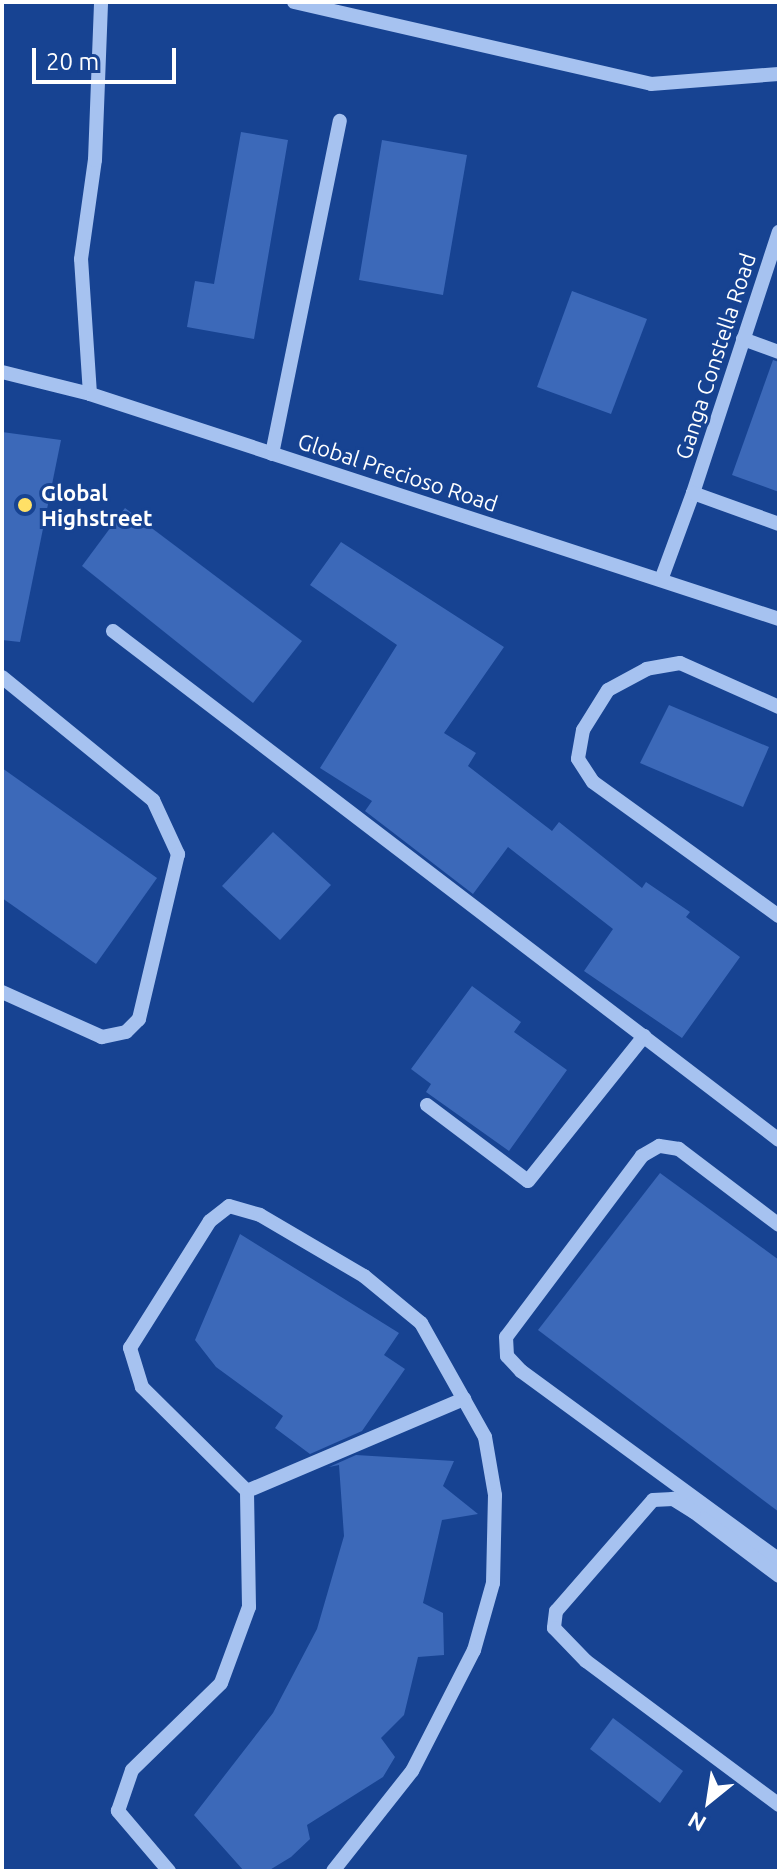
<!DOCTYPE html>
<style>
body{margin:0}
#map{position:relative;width:781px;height:1873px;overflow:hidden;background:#174392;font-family:Ubuntu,sans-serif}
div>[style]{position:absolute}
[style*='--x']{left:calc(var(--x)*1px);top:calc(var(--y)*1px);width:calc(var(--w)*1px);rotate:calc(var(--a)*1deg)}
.building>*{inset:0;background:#3c69b9}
.minor>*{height:14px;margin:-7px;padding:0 7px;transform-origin:7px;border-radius:7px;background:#a6c2f0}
.dots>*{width:22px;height:22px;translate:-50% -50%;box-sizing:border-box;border:4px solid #174392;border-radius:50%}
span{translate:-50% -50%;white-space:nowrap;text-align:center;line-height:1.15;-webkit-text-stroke:6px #174392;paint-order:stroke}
.street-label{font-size:22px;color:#fff}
.poi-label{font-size:22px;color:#fff;font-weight:700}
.left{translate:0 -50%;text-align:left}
.frame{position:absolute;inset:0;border:4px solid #fff;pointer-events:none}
.north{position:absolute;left:669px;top:1761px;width:80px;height:80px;-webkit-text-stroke:6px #174392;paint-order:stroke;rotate:210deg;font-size:22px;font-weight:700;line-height:32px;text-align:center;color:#fff}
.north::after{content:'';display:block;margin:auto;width:28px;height:36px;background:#fff;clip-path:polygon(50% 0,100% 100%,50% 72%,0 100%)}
.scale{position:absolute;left:32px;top:48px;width:144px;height:36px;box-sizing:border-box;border:4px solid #fff;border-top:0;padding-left:10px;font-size:24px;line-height:28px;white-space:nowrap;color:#fff;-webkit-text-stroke:6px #174392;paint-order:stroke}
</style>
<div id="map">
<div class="building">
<i style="clip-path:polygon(241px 132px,288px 140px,254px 339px,187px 327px,195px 281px,214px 284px)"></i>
<i style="clip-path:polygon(382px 140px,467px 155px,443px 295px,359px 280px)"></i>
<i style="clip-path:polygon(572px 291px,647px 319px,611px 414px,537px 387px)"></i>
<i style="clip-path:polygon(773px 360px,779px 362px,779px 492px,732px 475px)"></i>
<i style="clip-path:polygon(2px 432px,61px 440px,20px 642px,2px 640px)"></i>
<i style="clip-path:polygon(125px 508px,302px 641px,253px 703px,82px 566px)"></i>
<i style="clip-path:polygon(341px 542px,504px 647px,444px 733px,476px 753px,468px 766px,552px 831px,559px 822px,642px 888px,646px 882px,690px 912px,686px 917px,740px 957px,682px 1038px,584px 971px,613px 929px,508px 847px,473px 894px,365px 811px,372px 801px,320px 768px,397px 645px,310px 585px)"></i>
<i style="clip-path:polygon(669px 705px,769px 747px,743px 807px,640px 763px)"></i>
<i style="clip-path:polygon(2px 768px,157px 878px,96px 964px,2px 898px)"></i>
<i style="clip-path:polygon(273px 832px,331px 885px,280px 940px,222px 886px)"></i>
<i style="clip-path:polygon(472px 986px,521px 1022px,514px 1032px,567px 1070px,509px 1151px,426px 1092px,431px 1084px,411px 1069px)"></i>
<i style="clip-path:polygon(660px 1173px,779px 1260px,779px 1512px,538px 1330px)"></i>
<i style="clip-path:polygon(240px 1234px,399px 1333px,384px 1355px,405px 1369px,362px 1431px,310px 1454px,275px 1428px,283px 1416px,216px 1367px,195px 1340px)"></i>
<i style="clip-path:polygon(356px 1455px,454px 1461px,443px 1486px,478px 1514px,442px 1520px,423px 1603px,443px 1613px,444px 1655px,418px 1657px,404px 1715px,381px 1738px,395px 1757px,383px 1777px,307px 1825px,310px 1839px,291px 1857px,268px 1871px,244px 1871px,194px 1815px,273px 1713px,317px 1629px,344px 1536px,339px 1465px,329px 1467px)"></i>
<i style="clip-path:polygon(613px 1718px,683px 1771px,660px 1803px,590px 1749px)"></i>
</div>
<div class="minor">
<i style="--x:294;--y:2;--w:366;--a:12.9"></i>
<i style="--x:651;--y:84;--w:128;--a:-4.5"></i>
<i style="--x:743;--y:339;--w:38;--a:20"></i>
<i style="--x:2;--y:372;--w:91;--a:14"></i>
<i style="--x:90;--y:394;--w:725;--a:18.08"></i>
<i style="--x:90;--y:394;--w:135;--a:-93.8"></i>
<i style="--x:81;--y:259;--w:100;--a:-82"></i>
<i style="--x:95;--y:160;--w:158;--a:-87.8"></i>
<i style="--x:272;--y:454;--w:340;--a:-78.5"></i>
<i style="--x:693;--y:493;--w:275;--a:-71.8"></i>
<i style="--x:661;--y:580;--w:93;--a:-69.8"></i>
<i style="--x:693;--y:493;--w:91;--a:19.8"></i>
<i style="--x:113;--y:631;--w:838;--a:37.39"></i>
<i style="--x:2;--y:677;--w:195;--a:39.2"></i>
<i style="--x:153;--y:800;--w:60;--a:65.2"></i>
<i style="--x:178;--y:854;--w:170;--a:103.3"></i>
<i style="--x:139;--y:1019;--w:18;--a:135"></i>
<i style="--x:126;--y:1032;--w:25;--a:168"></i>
<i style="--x:102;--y:1037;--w:110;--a:-155.8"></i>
<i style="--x:779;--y:707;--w:108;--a:-156"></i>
<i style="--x:680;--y:663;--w:34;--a:170"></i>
<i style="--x:647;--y:669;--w:44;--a:151.7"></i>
<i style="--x:608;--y:690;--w:47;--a:122"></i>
<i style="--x:583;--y:730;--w:29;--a:100"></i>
<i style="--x:578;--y:759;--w:27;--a:57"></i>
<i style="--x:593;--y:782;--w:229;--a:35.8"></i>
<i style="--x:427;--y:1105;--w:126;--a:37"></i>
<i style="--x:528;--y:1181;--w:186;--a:-51.3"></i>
<i style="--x:779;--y:1225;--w:126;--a:-142.8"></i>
<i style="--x:679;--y:1149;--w:20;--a:-171"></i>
<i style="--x:659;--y:1146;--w:20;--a:150"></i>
<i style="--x:642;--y:1156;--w:226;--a:126.9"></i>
<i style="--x:506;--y:1337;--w:19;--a:87"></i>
<i style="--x:507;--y:1356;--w:21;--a:47"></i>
<i style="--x:521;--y:1371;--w:320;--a:36.2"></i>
<i style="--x:247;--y:1491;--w:148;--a:-135.3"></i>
<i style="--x:142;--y:1387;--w:41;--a:-107.1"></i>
<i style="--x:130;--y:1348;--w:150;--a:-57.8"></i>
<i style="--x:210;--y:1221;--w:24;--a:-38"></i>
<i style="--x:229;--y:1206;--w:32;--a:16"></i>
<i style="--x:260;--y:1215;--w:121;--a:30.4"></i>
<i style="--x:364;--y:1276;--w:74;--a:39.5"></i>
<i style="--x:421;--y:1323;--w:131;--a:60.7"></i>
<i style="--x:485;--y:1437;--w:59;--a:80.2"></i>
<i style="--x:495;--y:1495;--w:88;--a:91.3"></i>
<i style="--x:493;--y:1583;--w:70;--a:105.8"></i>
<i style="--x:474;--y:1650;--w:136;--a:117.1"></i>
<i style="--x:412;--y:1771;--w:127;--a:128.3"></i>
<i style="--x:779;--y:1576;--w:106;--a:-143"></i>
<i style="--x:694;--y:1512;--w:25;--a:-148"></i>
<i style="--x:673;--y:1499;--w:20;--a:177"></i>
<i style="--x:653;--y:1500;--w:147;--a:131.1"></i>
<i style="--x:556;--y:1611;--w:17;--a:97"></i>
<i style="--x:554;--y:1628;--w:46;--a:45.9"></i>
<i style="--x:586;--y:1661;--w:241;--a:36.7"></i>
<i style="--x:169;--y:1871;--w:79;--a:-130.4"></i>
<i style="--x:118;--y:1811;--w:43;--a:-71.1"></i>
<i style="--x:132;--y:1770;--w:124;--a:-44.3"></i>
<i style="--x:221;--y:1683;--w:81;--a:-69.8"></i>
<i style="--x:249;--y:1607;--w:116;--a:-91"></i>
<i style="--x:247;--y:1491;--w:236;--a:-23"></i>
</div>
<div class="dots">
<i style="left:25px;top:505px;background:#ffe066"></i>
</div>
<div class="street-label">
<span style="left:715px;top:356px;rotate:-72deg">Ganga Constella Road</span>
<span style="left:398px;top:472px;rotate:18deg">Global Precioso Road</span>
</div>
<div class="poi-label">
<span class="left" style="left:41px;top:505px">Global<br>Highstreet</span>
</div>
<div class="frame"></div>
<div class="north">N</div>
<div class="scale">20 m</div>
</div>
